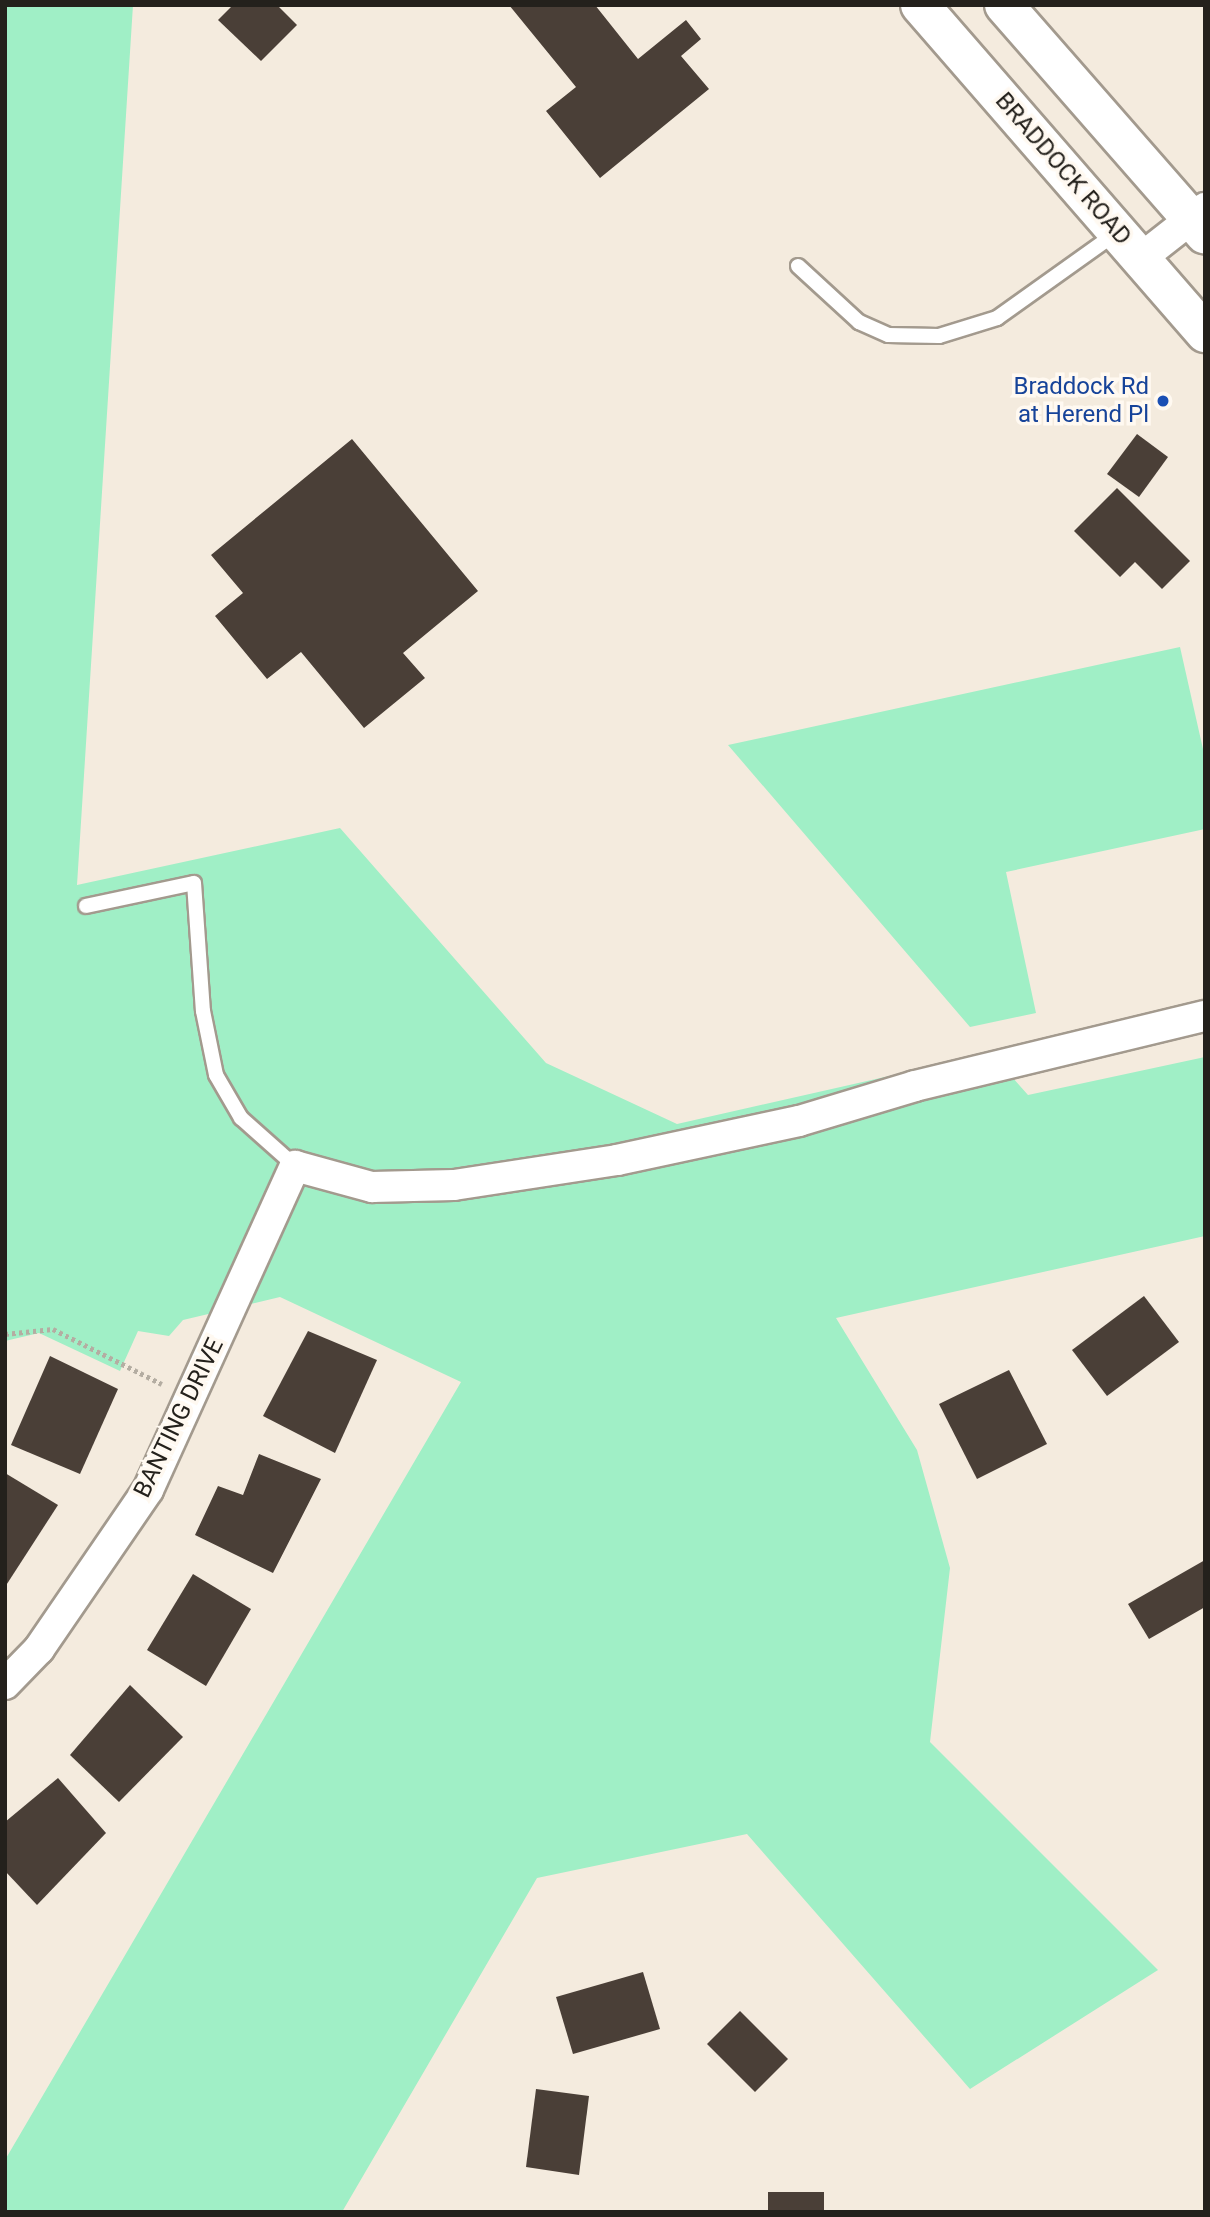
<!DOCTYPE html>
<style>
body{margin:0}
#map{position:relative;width:1210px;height:2217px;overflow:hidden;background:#f4ebde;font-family:Roboto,sans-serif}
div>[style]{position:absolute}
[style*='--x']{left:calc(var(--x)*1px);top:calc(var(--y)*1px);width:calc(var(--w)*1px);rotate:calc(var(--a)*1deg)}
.green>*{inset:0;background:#a0efc6}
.building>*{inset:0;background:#4a3f37}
.path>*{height:4.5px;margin-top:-2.25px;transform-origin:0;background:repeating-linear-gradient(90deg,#b4ada2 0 3.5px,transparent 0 7px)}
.roads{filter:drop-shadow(2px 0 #a39a8e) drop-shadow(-2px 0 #a39a8e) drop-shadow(0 2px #a39a8e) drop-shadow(0 -2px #a39a8e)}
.lane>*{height:14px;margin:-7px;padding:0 7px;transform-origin:7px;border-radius:7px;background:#fff}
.street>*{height:30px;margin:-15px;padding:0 15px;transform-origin:15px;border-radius:15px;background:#fff}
.primary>*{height:38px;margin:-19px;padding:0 19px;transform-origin:19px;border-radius:19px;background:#fff}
.dots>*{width:19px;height:19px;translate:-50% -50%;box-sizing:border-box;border:4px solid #fff9f1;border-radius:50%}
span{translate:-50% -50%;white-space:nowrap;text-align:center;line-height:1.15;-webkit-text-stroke:7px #fff9f1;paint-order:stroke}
.street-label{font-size:24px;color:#24211c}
.transit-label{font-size:24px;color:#164399}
.right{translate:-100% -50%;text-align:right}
.frame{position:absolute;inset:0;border:7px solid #24211c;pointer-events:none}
</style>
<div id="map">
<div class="green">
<i style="clip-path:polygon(5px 5px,133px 5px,77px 885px,340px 828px,546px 1063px,677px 1124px,991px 1053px,1028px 1095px,1205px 1057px,1205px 1236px,836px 1318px,917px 1450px,950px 1568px,930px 1742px,1158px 1970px,970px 2089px,747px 1834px,537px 1878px,342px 2212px,5px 2212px,5px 2160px,461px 1382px,280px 1297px,183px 1320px,169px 1336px,138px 1331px,120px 1371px,39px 1333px,5px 1341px)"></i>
<i style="clip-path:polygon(1180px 647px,1205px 758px,1205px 829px,1006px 872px,1036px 1013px,970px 1027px,728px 745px)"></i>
</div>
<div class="building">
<i style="clip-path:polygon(233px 5px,277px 5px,297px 25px,261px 61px,218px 20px)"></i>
<i style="clip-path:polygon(509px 5px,595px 5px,638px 59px,686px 20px,701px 39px,681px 56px,709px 89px,600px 178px,546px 111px,576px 87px)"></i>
<i style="clip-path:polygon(1137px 434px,1168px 457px,1139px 497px,1107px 474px)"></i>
<i style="clip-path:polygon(352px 439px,478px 591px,403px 653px,425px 678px,364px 728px,301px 652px,267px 679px,215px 616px,243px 593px,211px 555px)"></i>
<i style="clip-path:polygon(1117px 488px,1190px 561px,1162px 589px,1135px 562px,1120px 577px,1074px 531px)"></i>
<i style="clip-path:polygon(1144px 1296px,1179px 1342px,1107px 1396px,1072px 1350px)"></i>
<i style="clip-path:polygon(308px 1331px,377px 1360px,335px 1453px,263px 1416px)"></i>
<i style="clip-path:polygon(50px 1356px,118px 1389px,80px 1474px,11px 1445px)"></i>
<i style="clip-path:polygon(1009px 1370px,1047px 1444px,977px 1479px,939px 1404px)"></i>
<i style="clip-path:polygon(259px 1454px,321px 1479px,273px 1573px,195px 1535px,218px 1486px,243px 1495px)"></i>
<i style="clip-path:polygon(5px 1473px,58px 1505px,5px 1587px)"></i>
<i style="clip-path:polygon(1205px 1560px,1205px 1607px,1149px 1639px,1128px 1604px)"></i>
<i style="clip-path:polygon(193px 1574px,251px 1609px,206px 1686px,147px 1650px)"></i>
<i style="clip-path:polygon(130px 1685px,183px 1737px,119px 1802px,70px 1755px)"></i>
<i style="clip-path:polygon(58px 1778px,106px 1833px,37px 1905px,5px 1871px,5px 1822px)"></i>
<i style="clip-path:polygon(643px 1972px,660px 2029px,573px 2054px,556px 1997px)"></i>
<i style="clip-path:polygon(740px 2011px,788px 2059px,755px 2092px,707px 2044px)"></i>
<i style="clip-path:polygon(536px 2089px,589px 2096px,579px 2175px,526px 2167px)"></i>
<i style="clip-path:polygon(768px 2192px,824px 2192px,824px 2212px,768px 2212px)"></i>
</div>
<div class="path">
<i style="--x:5;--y:1334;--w:48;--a:-5.9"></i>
<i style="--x:53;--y:1329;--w:122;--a:26.8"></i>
</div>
<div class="roads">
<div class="lane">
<i style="--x:798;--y:266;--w:83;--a:42.6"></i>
<i style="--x:859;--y:322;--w:32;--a:24"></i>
<i style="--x:888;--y:335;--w:51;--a:1.1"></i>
<i style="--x:939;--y:336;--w:61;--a:-17.2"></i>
<i style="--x:997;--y:318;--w:146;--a:-35.5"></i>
<i style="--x:86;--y:906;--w:110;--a:-12"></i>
<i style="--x:194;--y:883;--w:128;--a:86"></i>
<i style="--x:203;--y:1011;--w:65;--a:78.5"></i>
<i style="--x:216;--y:1075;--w:50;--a:59.8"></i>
<i style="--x:241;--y:1118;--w:72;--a:41.6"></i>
</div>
<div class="street">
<i style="--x:1140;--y:259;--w:83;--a:-38.1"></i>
<i style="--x:5;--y:1684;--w:49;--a:-45.8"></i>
<i style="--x:39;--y:1649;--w:193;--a:-55.6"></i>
<i style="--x:148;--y:1490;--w:356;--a:-65.6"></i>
<i style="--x:295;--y:1166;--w:80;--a:15.3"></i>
<i style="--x:372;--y:1187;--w:82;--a:-1.4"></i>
<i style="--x:454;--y:1185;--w:165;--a:-8.7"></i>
<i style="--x:617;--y:1160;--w:186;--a:-12.1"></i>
<i style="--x:799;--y:1121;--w:121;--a:-16.8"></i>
<i style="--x:915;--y:1086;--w:298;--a:-13.6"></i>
</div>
<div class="primary">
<i style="--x:920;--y:5;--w:435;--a:49"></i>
<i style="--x:1004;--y:5;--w:305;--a:48.8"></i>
</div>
</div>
<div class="dots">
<i style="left:1163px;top:401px;background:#1a4fb4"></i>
</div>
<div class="street-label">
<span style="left:1063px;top:169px;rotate:49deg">BRADDOCK ROAD</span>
<span style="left:179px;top:1418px;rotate:-64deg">BANTING DRIVE</span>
</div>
<div class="transit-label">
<span class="right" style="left:1149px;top:401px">Braddock Rd<br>at Herend Pl</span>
</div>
<div class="frame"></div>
</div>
